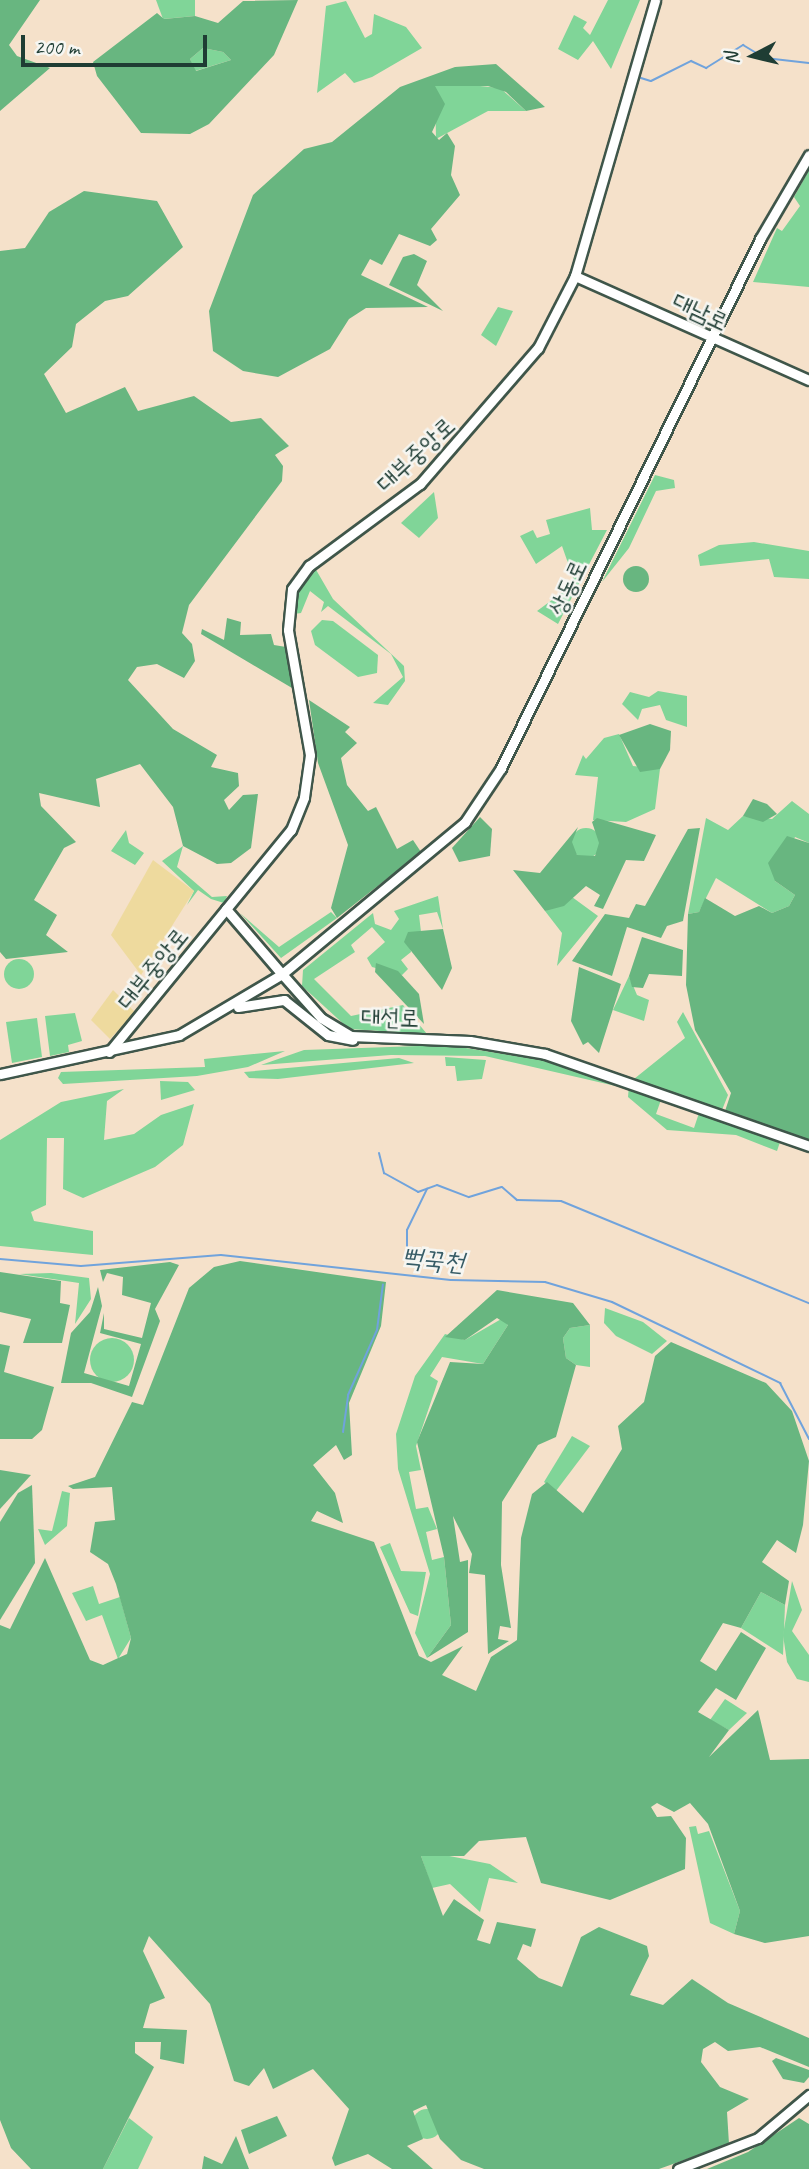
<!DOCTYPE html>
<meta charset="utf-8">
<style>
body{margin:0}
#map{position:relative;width:809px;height:2169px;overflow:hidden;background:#f5e1ca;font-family:Caveat,"Poor Story",sans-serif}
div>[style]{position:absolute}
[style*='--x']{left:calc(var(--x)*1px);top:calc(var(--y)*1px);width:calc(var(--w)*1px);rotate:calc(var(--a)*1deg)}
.green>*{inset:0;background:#80d598}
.round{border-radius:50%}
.forest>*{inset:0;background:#68b680}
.sand>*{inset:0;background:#eeda9e}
.stream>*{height:2px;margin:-1px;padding:0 1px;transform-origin:1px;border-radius:1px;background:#70a3dc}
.roads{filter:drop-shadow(2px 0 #3f564a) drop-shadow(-2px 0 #3f564a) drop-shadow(0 2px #3f564a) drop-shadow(0 -2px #3f564a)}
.tertiary>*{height:9px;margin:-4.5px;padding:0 4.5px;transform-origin:4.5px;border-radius:4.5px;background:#fff}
span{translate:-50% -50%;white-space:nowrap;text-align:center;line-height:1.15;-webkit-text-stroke:5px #f6f6f2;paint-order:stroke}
.street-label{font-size:24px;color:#1f3d34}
.water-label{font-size:26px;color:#375c66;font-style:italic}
.north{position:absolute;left:718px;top:21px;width:70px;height:70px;-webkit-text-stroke:5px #f6f6f2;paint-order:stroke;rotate:263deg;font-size:19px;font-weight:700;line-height:28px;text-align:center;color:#1f3d34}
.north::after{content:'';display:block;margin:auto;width:24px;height:32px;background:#1f3d34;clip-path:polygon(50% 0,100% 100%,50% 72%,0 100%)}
.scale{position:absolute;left:21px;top:35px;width:186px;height:32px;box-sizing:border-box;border:4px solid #1f3d34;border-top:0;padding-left:9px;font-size:21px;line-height:24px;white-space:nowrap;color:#1f3d34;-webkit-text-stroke:5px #f6f6f2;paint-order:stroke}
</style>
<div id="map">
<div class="green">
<i style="clip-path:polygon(156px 0,195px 0,195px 16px,163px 19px)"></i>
<i style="clip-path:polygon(608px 0,640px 0,611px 69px,593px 41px,578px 60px,558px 49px,574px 15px,587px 22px,583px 28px,590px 35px)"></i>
<i style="clip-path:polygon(346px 1px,365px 38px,372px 34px,374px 14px,406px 27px,422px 48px,372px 77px,354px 83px,345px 73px,317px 93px,326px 6px)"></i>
<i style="clip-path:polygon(203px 48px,223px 52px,231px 60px,195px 71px,190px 59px)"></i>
<i style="clip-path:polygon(450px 83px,500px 88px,526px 111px,488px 111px,436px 139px,435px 86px)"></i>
<i style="clip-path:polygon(809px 170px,809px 287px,753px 282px,777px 228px,782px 231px,800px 206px,794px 197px)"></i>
<i style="clip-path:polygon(498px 307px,513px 311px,496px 346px,481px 335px)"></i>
<i style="clip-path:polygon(655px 475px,674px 480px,675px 488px,656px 491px,629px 548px,602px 582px)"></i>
<i style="clip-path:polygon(434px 492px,438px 518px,419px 538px,401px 523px)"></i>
<i style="clip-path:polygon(590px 508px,592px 530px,607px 530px,558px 624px,537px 611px,575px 583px,562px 546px,536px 564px,520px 536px,533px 530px,537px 538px,550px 534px,546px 520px)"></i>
<i style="clip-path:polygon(754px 542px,809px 551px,809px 579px,774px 577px,769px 559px,700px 566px,698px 555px,719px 545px)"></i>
<i style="clip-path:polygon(315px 568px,333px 599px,404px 666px,405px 681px,388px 705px,373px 703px,403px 677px,391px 654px,328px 606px,321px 612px,324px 602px,310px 591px,301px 613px,294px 614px,298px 590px)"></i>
<i style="clip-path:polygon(322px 620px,333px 621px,378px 655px,377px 673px,358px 677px,315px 645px,311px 631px)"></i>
<i style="clip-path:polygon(658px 691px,687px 696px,687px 727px,666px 720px,660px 705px,642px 709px,638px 720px,622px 704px,630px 692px,649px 697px)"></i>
<i style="clip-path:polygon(619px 734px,633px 766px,660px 769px,655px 809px,626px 822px,593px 820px,598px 777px,575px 775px,583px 755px,586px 759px,604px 738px)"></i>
<i style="clip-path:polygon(792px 801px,809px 814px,809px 843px,795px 837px,775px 881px,795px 895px,789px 906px,772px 913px,716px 878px,699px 912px,688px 914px,706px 818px,728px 830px,743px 816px,772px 819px)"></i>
<i class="round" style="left:571px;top:828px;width:30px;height:30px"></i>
<i style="clip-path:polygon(126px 830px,129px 843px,144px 853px,135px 865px,111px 851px)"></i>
<i style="clip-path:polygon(183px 846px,177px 867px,212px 897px,227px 896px,224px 903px,211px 899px,198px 890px,187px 905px,194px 891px,162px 861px)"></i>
<i style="clip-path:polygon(438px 896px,443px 929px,437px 912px,419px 915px,421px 932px,408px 932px,411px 952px,401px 960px,408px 969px,402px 975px,372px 967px,367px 958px,385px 942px,372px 927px,351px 945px,355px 952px,314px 979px,351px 1016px,403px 1005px,427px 1034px,349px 1029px,302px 986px,303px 970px,373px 913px,375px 924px,391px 930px,399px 919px,394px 911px)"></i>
<i style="clip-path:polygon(572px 897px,598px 916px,557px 966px,562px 933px,545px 911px)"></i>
<i style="clip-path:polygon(331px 912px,337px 918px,281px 958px,240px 913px,279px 947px)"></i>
<i class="round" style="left:4px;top:959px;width:30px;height:30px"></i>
<i style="clip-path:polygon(629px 976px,637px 995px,649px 1000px,644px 1021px,613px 1010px)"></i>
<i style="clip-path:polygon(683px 1012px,728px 1095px,722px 1110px,634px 1079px,685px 1038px,677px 1022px)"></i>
<i style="clip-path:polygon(75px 1013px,82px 1041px,68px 1045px,69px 1052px,50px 1056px,45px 1016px)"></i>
<i style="clip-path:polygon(37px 1018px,42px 1057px,12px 1063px,6px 1022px)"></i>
<i style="clip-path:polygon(447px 1045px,548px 1061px,620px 1087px,485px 1056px,391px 1055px,261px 1065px,304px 1050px)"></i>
<i style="clip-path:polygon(285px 1051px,248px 1067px,197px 1076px,63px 1084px,58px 1078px,61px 1072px,205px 1067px,204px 1059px)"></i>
<i style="clip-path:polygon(445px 1057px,486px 1060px,482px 1079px,457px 1081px,455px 1066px,446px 1066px)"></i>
<i style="clip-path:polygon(399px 1058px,414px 1063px,278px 1079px,249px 1078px,244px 1072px)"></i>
<i style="clip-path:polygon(160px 1081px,188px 1082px,195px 1090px,161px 1100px)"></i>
<i style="clip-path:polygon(629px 1085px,662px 1097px,656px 1114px,694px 1128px,700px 1110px,781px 1139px,777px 1151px,736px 1135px,667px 1130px,628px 1097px)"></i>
<i style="clip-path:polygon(124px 1089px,107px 1101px,104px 1140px,134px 1134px,161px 1115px,194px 1104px,183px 1145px,155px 1167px,83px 1198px,63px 1189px,64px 1138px,47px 1138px,46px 1205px,31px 1212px,34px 1221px,93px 1231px,93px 1255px,0 1246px,0 1140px,61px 1102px)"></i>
<i style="clip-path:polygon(51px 1273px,89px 1278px,91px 1299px,75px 1324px,79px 1283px,19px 1274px)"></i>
<i style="clip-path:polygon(605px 1308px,643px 1322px,667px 1341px,652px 1354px,616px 1336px,604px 1323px)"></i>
<i style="clip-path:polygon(503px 1318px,508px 1325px,483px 1364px,442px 1357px,430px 1376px,438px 1381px,416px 1446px,421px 1470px,409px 1472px,416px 1509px,428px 1507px,437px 1529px,426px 1532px,432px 1560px,444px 1557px,451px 1625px,427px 1658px,415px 1633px,430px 1574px,398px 1469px,396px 1434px,415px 1376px,445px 1334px,465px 1340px)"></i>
<i style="clip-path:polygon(590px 1325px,590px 1367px,576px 1365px,566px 1358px,563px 1338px,570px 1328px)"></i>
<i class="round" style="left:90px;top:1338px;width:44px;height:44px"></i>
<i style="clip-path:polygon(572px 1436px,590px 1446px,556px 1491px,544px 1482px)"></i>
<i style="clip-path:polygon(62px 1491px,70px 1493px,67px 1526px,45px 1545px,38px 1529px,52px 1531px)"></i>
<i style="clip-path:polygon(390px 1543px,401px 1571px,426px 1572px,418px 1616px,410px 1613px,380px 1547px)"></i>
<i style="clip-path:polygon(792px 1581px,802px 1610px,792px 1631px,809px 1655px,809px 1682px,797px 1679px,787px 1662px,783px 1635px)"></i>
<i style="clip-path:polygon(93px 1586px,99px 1604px,120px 1597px,131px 1638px,118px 1659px,102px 1615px,86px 1621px,72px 1593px)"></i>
<i style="clip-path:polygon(761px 1592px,785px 1605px,783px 1655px,741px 1628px)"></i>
<i style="clip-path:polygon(725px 1699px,747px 1713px,729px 1730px,710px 1720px)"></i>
<i style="clip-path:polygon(696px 1826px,698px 1834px,709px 1831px,740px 1911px,734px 1934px,710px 1923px,689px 1827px)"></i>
<i style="clip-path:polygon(429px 1852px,490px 1864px,518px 1883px,489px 1878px,480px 1912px,450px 1884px,432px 1888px,421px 1856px)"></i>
<i class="round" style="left:412px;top:2109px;width:30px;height:30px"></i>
<i style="clip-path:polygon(129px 2118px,153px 2137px,138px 2169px,103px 2169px)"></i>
</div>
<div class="forest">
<i style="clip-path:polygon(0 0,40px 0,9px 45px,17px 56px,50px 68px,0 111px)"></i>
<i style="clip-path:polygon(evenodd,298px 0,274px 55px,209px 124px,190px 134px,141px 133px,97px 76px,93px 62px,157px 13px,164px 19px,195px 16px,218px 23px,243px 1px,298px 0,203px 48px,223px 52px,231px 60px,196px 71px,190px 59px,203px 48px)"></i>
<i style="clip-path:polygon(496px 64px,545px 107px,526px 111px,506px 92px,488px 86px,435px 86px,445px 104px,432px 132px,439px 140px,447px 133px,455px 146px,451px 175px,460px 195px,431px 229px,437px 240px,430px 246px,399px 234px,382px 265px,370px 259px,361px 275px,428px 307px,366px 308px,349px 319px,330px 349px,278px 377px,243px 371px,213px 351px,209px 311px,253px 195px,304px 149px,332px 142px,400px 87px,455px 67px)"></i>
<i style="clip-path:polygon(84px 191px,157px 201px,183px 247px,128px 296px,105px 301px,76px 324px,72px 347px,44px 374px,66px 413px,125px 387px,138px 411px,194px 396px,231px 422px,261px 418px,289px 446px,275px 455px,283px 466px,282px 481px,189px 605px,182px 633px,192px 644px,195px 661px,184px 678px,157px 664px,137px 667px,128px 680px,173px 729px,217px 755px,211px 767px,238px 773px,239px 786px,224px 800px,229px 810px,243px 795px,258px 794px,251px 848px,231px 863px,217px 864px,183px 846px,173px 807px,140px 764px,96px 779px,100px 807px,39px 793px,41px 806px,76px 842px,64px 848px,34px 900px,57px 915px,46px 935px,68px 952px,6px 959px,0 952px,0 251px,25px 248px,49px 212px)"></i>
<i style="clip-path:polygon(414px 254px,427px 261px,417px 285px,443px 311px,389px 285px,403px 257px)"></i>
<i class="round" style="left:623px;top:566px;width:26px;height:26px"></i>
<i style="clip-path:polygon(227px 618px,241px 622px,240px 635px,271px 634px,274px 645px,286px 647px,292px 688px,201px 634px,202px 629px,224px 640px)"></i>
<i style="clip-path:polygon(309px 700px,350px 727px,345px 732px,357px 743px,341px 758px,347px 785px,368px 811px,376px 807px,397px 849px,413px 840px,421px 852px,337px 918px,331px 908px,348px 845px,318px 763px)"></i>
<i style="clip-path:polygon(650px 724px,671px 731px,670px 750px,660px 769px,640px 772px,619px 735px)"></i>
<i style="clip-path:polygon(753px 799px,767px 804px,777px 814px,763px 822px,743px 816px)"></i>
<i style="clip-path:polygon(480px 817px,492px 829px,490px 856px,459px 862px,452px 848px)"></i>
<i style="clip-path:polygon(597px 818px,656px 835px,644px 861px,626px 860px,603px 909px,594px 906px,600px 895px,586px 886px,564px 906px,545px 911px,513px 870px,540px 873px,578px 827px,572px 842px,577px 855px,595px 856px,599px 843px,592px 822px)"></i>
<i style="clip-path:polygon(700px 828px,683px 921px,667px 926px,661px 938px,627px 927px,612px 976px,572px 961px,605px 914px,629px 918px,636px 904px,645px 906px,688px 829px)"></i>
<i style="clip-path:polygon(787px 836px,809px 843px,809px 1142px,725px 1111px,731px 1093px,695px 1030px,686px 985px,688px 914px,699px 912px,705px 898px,735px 916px,759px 906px,772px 913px,789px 906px,795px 895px,775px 881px,768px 863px)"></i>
<i style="clip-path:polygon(443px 929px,452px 968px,442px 990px,404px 942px,408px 932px)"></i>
<i style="clip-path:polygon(642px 937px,683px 950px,682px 976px,649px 974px,643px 988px,632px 987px,629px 976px)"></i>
<i style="clip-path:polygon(376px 963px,398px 971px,419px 994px,424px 1024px,375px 972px)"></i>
<i style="clip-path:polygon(579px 967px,621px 984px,599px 1053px,588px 1042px,583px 1045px,571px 1021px)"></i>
<i style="clip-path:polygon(240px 1261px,386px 1282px,381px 1326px,349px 1403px,352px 1455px,344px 1460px,336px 1445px,313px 1465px,335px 1493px,343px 1523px,317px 1511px,311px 1521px,374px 1542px,419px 1656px,431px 1662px,463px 1646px,442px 1675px,476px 1691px,491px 1657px,517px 1640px,521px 1538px,532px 1494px,547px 1482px,583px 1513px,622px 1449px,618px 1426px,644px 1402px,655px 1356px,671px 1342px,766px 1383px,792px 1411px,809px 1461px,803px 1525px,796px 1553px,777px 1540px,762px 1562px,789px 1581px,785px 1605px,761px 1592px,741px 1628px,723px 1623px,700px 1661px,716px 1671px,741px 1632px,766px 1648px,736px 1700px,716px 1688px,698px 1712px,729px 1730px,709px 1757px,758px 1710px,770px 1760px,809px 1759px,809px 1936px,765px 1943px,734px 1934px,740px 1911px,708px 1824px,690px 1803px,674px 1812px,657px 1803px,651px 1807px,657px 1817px,671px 1816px,686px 1838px,685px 1869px,610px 1900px,541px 1883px,526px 1837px,479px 1841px,464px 1856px,421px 1856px,443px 1916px,454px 1899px,484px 1920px,477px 1940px,490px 1944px,497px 1922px,536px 1929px,531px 1947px,523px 1944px,517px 1959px,539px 1978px,562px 1987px,581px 1937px,599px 1927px,647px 1946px,649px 1956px,630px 1995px,663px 2005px,692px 1979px,728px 2003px,809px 2038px,809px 2067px,760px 2047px,728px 2051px,715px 2042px,703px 2049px,701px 2062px,720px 2087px,749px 2099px,727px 2112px,729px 2144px,659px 2169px,484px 2169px,461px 2160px,440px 2139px,426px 2105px,413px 2111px,423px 2139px,407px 2146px,433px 2169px,392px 2169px,368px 2154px,335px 2166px,332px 2158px,349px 2109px,313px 2069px,273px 2089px,264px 2068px,249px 2086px,234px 2081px,210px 2004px,149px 1936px,143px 1951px,165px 1998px,150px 2004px,143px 2028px,187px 2030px,184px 2064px,160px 2059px,161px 2042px,135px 2042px,135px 2053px,154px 2067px,103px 2169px,31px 2169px,11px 2148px,0 2120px,0 1625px,10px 1629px,45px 1558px,90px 1660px,103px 1665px,127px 1654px,131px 1638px,116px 1584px,108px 1564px,90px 1552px,95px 1522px,115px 1520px,112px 1487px,73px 1489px,68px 1486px,95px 1477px,132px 1402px,143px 1405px,189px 1288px,214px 1267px)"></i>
<i style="clip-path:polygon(170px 1262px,179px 1265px,155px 1309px,160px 1321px,132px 1397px,91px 1383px,61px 1383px,71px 1333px,90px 1312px,98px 1287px,102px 1306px,84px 1373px,129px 1386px,141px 1344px,100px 1333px,104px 1313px,104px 1329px,142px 1338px,151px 1303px,122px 1295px,123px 1277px,107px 1273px,103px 1282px,100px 1270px)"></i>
<i style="clip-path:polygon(0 1272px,61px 1281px,60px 1303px,70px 1305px,62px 1343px,23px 1343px,31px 1319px,0 1312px)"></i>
<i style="clip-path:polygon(497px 1290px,573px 1303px,590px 1325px,570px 1328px,563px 1338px,566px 1358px,576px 1365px,556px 1437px,538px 1445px,502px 1502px,501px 1565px,511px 1628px,500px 1626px,498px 1639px,509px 1641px,488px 1654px,485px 1575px,469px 1573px,472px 1554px,453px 1516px,460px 1562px,468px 1560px,468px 1632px,427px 1658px,451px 1625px,444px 1557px,417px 1442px,450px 1362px,483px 1364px,508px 1325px,497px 1318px,465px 1340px,445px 1337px)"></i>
<i style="clip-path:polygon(0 1344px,10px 1346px,4px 1372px,54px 1387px,42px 1430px,32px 1439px,0 1439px)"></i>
<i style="clip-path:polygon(0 1470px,31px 1475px,0 1509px)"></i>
<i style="clip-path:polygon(32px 1485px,35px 1563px,0 1620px,0 1522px,18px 1493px)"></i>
<i style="clip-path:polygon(776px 2058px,809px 2070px,809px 2077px,804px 2083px,783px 2079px,772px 2061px)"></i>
<i style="clip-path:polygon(277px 2116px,287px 2136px,249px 2154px,241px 2130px)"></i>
<i style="clip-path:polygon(799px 2118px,809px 2124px,809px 2169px,707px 2169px,748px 2152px)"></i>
<i style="clip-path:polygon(236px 2136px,249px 2169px,202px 2169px,204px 2156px,222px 2164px)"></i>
</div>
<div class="sand">
<i style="clip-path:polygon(153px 860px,194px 891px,141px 975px,111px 935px)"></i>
<i style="clip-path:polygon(113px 990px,135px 1012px,110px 1039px,91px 1020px)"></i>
</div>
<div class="stream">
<i style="--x:641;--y:78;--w:10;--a:17"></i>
<i style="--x:651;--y:81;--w:45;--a:-26.6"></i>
<i style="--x:691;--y:61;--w:17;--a:25"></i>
<i style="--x:706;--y:68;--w:44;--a:-31.9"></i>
<i style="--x:743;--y:45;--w:26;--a:31"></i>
<i style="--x:765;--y:58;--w:44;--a:6.5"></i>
<i style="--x:379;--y:1153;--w:21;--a:76"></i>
<i style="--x:384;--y:1173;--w:39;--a:29"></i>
<i style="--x:418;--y:1192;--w:20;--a:-20"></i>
<i style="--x:437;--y:1185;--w:34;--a:21"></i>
<i style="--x:469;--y:1197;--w:34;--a:-17"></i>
<i style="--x:502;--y:1187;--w:20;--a:41"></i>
<i style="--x:517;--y:1200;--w:44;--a:1.3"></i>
<i style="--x:561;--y:1201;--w:268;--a:22.4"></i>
<i style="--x:0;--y:1259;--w:81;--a:4.9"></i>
<i style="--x:81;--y:1266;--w:140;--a:-4.5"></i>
<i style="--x:221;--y:1255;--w:231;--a:6.2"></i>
<i style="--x:451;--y:1280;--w:94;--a:1.2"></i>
<i style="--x:545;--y:1282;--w:70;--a:16.6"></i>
<i style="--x:612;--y:1302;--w:187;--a:25.7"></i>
<i style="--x:780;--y:1383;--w:63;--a:62.6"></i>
<i style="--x:407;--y:1263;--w:33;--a:-90"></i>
<i style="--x:407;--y:1230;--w:46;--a:-64"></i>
<i style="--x:343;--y:1432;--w:37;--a:-82"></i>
<i style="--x:348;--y:1395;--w:71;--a:-66"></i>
<i style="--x:377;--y:1330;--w:46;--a:-82.6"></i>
</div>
<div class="roads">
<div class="tertiary">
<i style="--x:575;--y:276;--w:256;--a:24"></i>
<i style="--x:226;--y:909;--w:86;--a:49.3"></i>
<i style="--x:282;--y:974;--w:238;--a:-39.7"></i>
<i style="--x:465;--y:822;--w:65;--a:-56.3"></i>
<i style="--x:501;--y:768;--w:589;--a:-63.91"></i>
<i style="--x:760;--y:239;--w:97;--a:-59.7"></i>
<i style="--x:238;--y:1007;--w:47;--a:-8.7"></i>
<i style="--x:284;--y:1000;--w:56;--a:38.5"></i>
<i style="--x:328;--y:1035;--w:25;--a:11"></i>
<i style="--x:109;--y:1052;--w:287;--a:-50.7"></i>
<i style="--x:291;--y:830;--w:35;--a:-68"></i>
<i style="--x:304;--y:797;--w:42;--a:-81.9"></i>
<i style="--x:310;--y:755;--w:127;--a:-100"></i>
<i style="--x:288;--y:630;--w:41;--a:-84.4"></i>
<i style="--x:292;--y:589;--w:29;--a:-54"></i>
<i style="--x:309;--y:566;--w:138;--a:-36.5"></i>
<i style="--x:420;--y:484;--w:180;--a:-49.1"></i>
<i style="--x:538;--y:348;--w:81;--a:-62.8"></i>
<i style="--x:575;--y:276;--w:287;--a:-73.8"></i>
<i style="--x:0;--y:1074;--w:183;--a:-12.3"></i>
<i style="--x:179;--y:1035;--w:120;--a:-30.6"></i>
<i style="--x:282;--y:974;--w:59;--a:48.4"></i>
<i style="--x:321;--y:1018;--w:35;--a:31"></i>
<i style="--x:351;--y:1036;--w:119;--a:2.4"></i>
<i style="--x:470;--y:1041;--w:76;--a:9.8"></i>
<i style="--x:545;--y:1054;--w:280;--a:19.2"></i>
<i style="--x:678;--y:2169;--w:86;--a:-21.2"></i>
<i style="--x:758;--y:2138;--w:67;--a:-40.1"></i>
</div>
</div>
<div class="street-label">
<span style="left:700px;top:312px;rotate:25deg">대남로</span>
<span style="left:416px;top:455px;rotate:-43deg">대부중앙로</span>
<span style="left:568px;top:588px;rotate:-65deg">상동로</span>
<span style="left:153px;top:969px;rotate:-51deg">대부중앙로</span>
<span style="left:390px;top:1018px;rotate:2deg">대선로</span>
</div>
<div class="water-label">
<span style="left:433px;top:1260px;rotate:5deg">뻑꾹천</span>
</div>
<div class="north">N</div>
<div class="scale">200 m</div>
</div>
